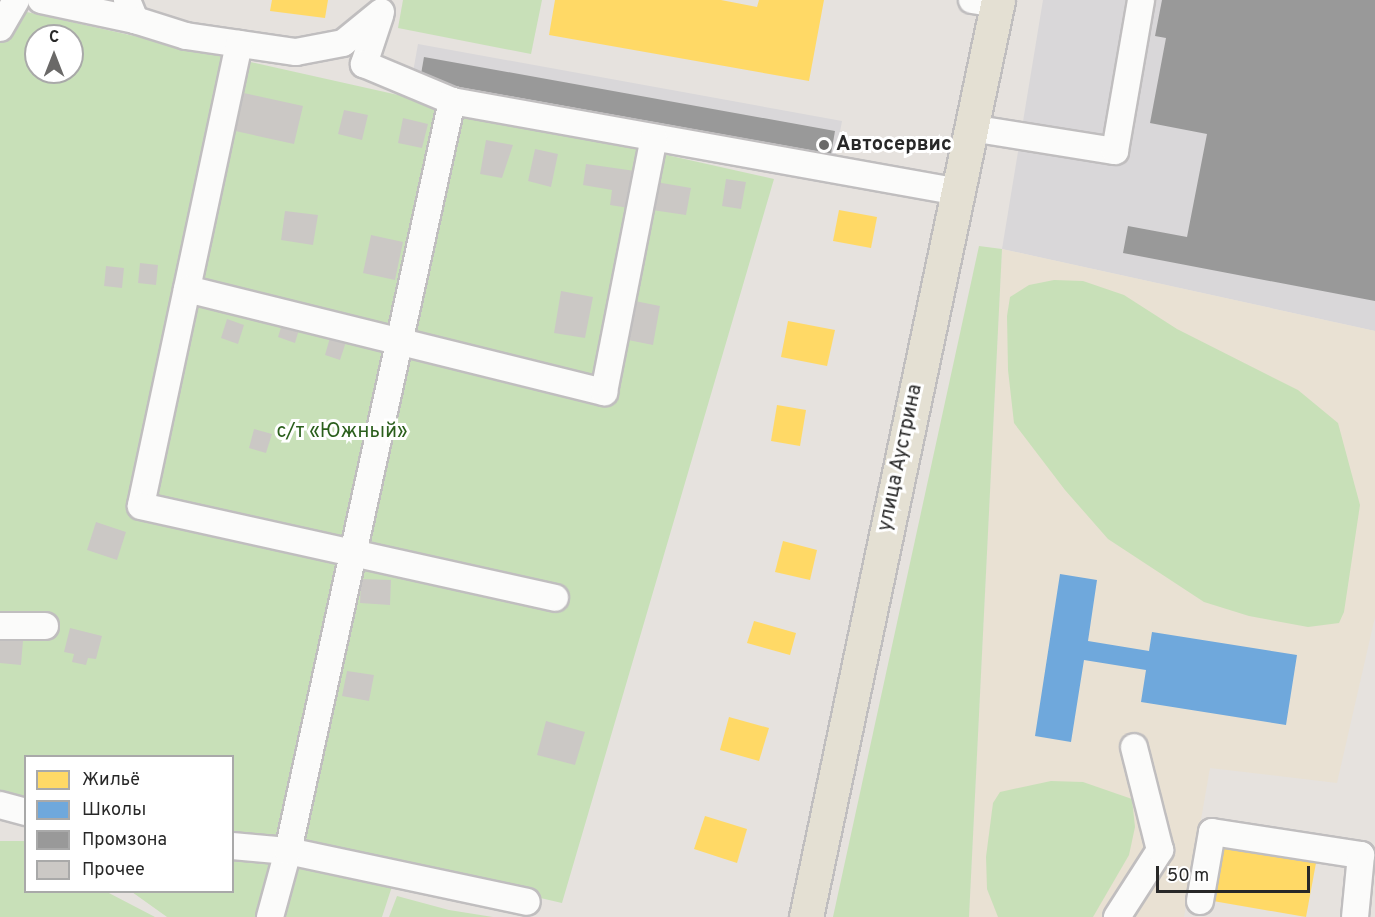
<!DOCTYPE html>
<meta charset="utf-8">
<style>
body{margin:0}
#map{position:relative;width:1375px;height:917px;overflow:hidden;background:#e6e2de;font-family:Overpass,sans-serif}
div>[style]{position:absolute}
[style*='--x']{left:calc(var(--x)*1px);top:calc(var(--y)*1px);width:calc(var(--w)*1px);rotate:calc(var(--a)*1deg)}
.industrial>*{inset:0;background:#d9d7d9}
.education>*{inset:0;background:#e9e1d3}
.green>*{inset:0;background:#c8e0b8}
.homes>*{inset:0;background:#ffd966}
.schools>*{inset:0;background:#6fa8dc}
.industry>*{inset:0;background:#999}
.building>*{inset:0;background:#cbc8c5}
.roads{filter:drop-shadow(2px 0 #c0bebf) drop-shadow(-2px 0 #c0bebf) drop-shadow(0 2px #c0bebf) drop-shadow(0 -2px #c0bebf)}
.minor>*{height:26px;margin:-13px;padding:0 13px;transform-origin:13px;border-radius:13px;background:#fbfbfa}
.major>*{height:33px;margin:-16.5px;padding:0 16.5px;transform-origin:16.5px;border-radius:16.5px;background:#e4e0d3}
.dots>*{width:16px;height:16px;translate:-50% -50%;box-sizing:border-box;border:3px solid #fff;border-radius:50%}
span{translate:-50% -50%;white-space:nowrap;text-align:center;line-height:1.15;-webkit-text-stroke:6px #fff;paint-order:stroke}
.poi-label{font-size:20px;color:#282828;font-weight:700}
.left{translate:0 -50%;text-align:left}
.park-label{font-size:20px;color:#2b5f1d}
.street-label{font-size:20px;color:#282828}
.legend{position:absolute;left:24px;top:755px;width:210px;height:138px;box-sizing:border-box;background:#fff;border:2px solid #a9a9a9;margin:0;padding:8px 10px;list-style:none;font-size:18px;color:#282828}
.legend li{display:flex;align-items:center;gap:12px;height:30px}
.legend b{width:30px;border:2px solid #a9a9a9}
.north{position:absolute;left:24px;top:24px;width:60px;height:60px;box-sizing:border-box;background:#fff;border:2px solid #a9a9a9;border-radius:50%;rotate:0deg;font-size:16px;font-weight:700;line-height:24px;text-align:center;color:#282828}
.north::after{content:'';display:block;margin:auto;width:21px;height:27px;background:#6a6968;clip-path:polygon(50% 0,100% 100%,50% 72%,0 100%)}
.scale{position:absolute;left:1156px;top:866px;width:154px;height:27px;box-sizing:border-box;border:3px solid #282828;border-top:0;padding-left:8px;font-size:18px;line-height:21px;white-space:nowrap;color:#282828;-webkit-text-stroke:4px #fff;paint-order:stroke}
</style>
<div id="map">
<div class="industrial">
<i style="clip-path:polygon(1043px 0,1375px 0,1375px 331px,1002px 249px)"></i>
<i style="clip-path:polygon(418px 44px,842px 121px,834px 164px,410px 89px)"></i>
</div>
<div class="education">
<i style="clip-path:polygon(1002px 249px,1375px 331px,1375px 617px,1337px 783px,1210px 768px,1184px 917px,969px 917px)"></i>
</div>
<div class="green">
<i style="clip-path:polygon(403px 0,542px 0,531px 54px,398px 28px)"></i>
<i style="clip-path:polygon(evenodd,0 6px,774px 179px,562px 903px,399px 865px,382px 917px,167px 917px,132px 892px,232px 892px,232px 756px,26px 756px,25px 804px,0 790px,0 6px,36px 36px,72px 36px,72px 72px,36px 72px,36px 36px)"></i>
<i style="clip-path:polygon(979px 246px,1002px 249px,969px 917px,833px 917px)"></i>
<i style="clip-path:polygon(1054px 280px,1083px 281px,1124px 295px,1177px 329px,1298px 390px,1338px 423px,1360px 505px,1344px 612px,1339px 623px,1308px 627px,1249px 616px,1204px 602px,1108px 539px,1065px 490px,1014px 423px,1008px 370px,1007px 316px,1010px 297px,1029px 285px)"></i>
<i style="clip-path:polygon(1051px 781px,1083px 782px,1132px 799px,1135px 827px,1129px 855px,1093px 917px,998px 917px,987px 889px,986px 857px,993px 803px,1000px 792px)"></i>
<i style="clip-path:polygon(0 841px,25px 841px,26px 892px,107px 892px,155px 917px,0 917px)"></i>
<i style="clip-path:polygon(397px 896px,449px 910px,493px 917px,389px 917px)"></i>
</div>
<div class="homes">
<i style="clip-path:polygon(272px 0,328px 0,325px 18px,270px 11px)"></i>
<i style="clip-path:polygon(555px 0,721px 0,757px 7px,759px 0,824px 0,809px 81px,549px 35px)"></i>
<i style="clip-path:polygon(839px 210px,877px 217px,871px 248px,833px 241px)"></i>
<i style="clip-path:polygon(788px 321px,835px 330px,827px 366px,781px 357px)"></i>
<i style="clip-path:polygon(777px 405px,806px 410px,800px 446px,771px 441px)"></i>
<i style="clip-path:polygon(783px 541px,817px 550px,810px 580px,775px 572px)"></i>
<i style="clip-path:polygon(754px 621px,796px 633px,790px 655px,747px 643px)"></i>
<i style="clip-path:polygon(729px 717px,769px 728px,759px 761px,720px 750px)"></i>
<i style="clip-path:polygon(705px 816px,747px 829px,737px 863px,694px 849px)"></i>
<i style="clip-path:polygon(1223px 846px,1316px 863px,1306px 917px,1213px 901px)"></i>
</div>
<div class="schools">
<i style="clip-path:polygon(1060px 574px,1097px 580px,1088px 641px,1149px 651px,1152px 632px,1297px 655px,1286px 725px,1141px 702px,1146px 670px,1084px 660px,1071px 742px,1035px 736px)"></i>
</div>
<div class="industry">
<i style="clip-path:polygon(1162px 0,1375px 0,1375px 301px,1123px 253px,1128px 226px,1187px 237px,1207px 134px,1150px 123px,1166px 38px,1155px 36px)"></i>
<i style="clip-path:polygon(424px 57px,835px 131px,831px 154px,420px 80px)"></i>
</div>
<div class="building">
<i style="clip-path:polygon(235px 91px,303px 106px,294px 144px,226px 129px)"></i>
<i style="clip-path:polygon(344px 110px,368px 115px,362px 140px,338px 134px)"></i>
<i style="clip-path:polygon(403px 118px,428px 124px,422px 148px,398px 143px)"></i>
<i style="clip-path:polygon(486px 140px,513px 145px,502px 178px,480px 174px)"></i>
<i style="clip-path:polygon(535px 149px,558px 154px,551px 187px,528px 181px)"></i>
<i style="clip-path:polygon(586px 164px,635px 171px,629px 208px,610px 205px,612px 190px,583px 185px)"></i>
<i style="clip-path:polygon(726px 179px,746px 182px,741px 209px,722px 206px)"></i>
<i style="clip-path:polygon(656px 182px,691px 188px,686px 215px,652px 210px)"></i>
<i style="clip-path:polygon(285px 211px,318px 215px,313px 245px,281px 240px)"></i>
<i style="clip-path:polygon(371px 235px,403px 242px,395px 280px,363px 273px)"></i>
<i style="clip-path:polygon(140px 263px,158px 265px,156px 285px,138px 283px)"></i>
<i style="clip-path:polygon(106px 266px,124px 268px,122px 288px,104px 286px)"></i>
<i style="clip-path:polygon(561px 291px,593px 297px,585px 338px,554px 333px)"></i>
<i style="clip-path:polygon(635px 301px,660px 306px,653px 345px,628px 340px)"></i>
<i style="clip-path:polygon(284px 318px,301px 323px,295px 343px,278px 337px)"></i>
<i style="clip-path:polygon(227px 319px,244px 325px,238px 344px,221px 338px)"></i>
<i style="clip-path:polygon(331px 334px,347px 339px,340px 360px,325px 355px)"></i>
<i style="clip-path:polygon(254px 429px,272px 434px,266px 453px,249px 448px)"></i>
<i style="clip-path:polygon(96px 522px,126px 532px,117px 560px,87px 550px)"></i>
<i style="clip-path:polygon(361px 579px,391px 580px,390px 605px,360px 603px)"></i>
<i style="clip-path:polygon(70px 628px,102px 636px,96px 659px,88px 658px,86px 665px,72px 662px,74px 654px,64px 652px)"></i>
<i style="clip-path:polygon(0 639px,23px 641px,21px 665px,0 663px)"></i>
<i style="clip-path:polygon(347px 671px,374px 675px,369px 701px,342px 696px)"></i>
<i style="clip-path:polygon(546px 721px,585px 732px,575px 765px,537px 755px)"></i>
</div>
<div class="roads">
<div class="minor">
<i style="--x:41;--y:0;--w:96;--a:12"></i>
<i style="--x:127;--y:0;--w:22;--a:68"></i>
<i style="--x:135;--y:20;--w:53;--a:17.4"></i>
<i style="--x:186;--y:36;--w:111;--a:8.3"></i>
<i style="--x:296;--y:52;--w:48;--a:-10.8"></i>
<i style="--x:343;--y:43;--w:49;--a:-39.2"></i>
<i style="--x:972;--y:0;--w:25;--a:9"></i>
<i style="--x:380;--y:16;--w:51;--a:108.4"></i>
<i style="--x:364;--y:64;--w:95;--a:22.8"></i>
<i style="--x:452;--y:101;--w:515;--a:10.18"></i>
<i style="--x:0;--y:28;--w:32;--a:-60"></i>
<i style="--x:239;--y:44;--w:472;--a:102"></i>
<i style="--x:141;--y:506;--w:424;--a:12.5"></i>
<i style="--x:971;--y:128;--w:146;--a:9.1"></i>
<i style="--x:1115;--y:151;--w:153;--a:-80.2"></i>
<i style="--x:187;--y:289;--w:430;--a:13.9"></i>
<i style="--x:604;--y:392;--w:259;--a:-78.9"></i>
<i style="--x:0;--y:626;--w:45;--a:0"></i>
<i style="--x:0;--y:805;--w:27;--a:15"></i>
<i style="--x:232;--y:846;--w:56;--a:5.1"></i>
<i style="--x:288;--y:851;--w:244;--a:12"></i>
<i style="--x:1200;--y:901;--w:70;--a:-80.1"></i>
<i style="--x:1212;--y:832;--w:151;--a:8.8"></i>
<i style="--x:1361;--y:855;--w:62;--a:95.5"></i>
<i style="--x:270;--y:917;--w:68;--a:-74.7"></i>
<i style="--x:288;--y:851;--w:768;--a:-77.67"></i>
<i style="--x:1117;--y:917;--w:80;--a:-57.3"></i>
<i style="--x:1160;--y:850;--w:106;--a:-104.2"></i>
</div>
<div class="major">
<i style="--x:806;--y:917;--w:937;--a:-78.17"></i>
</div>
</div>
<div class="dots">
<i style="left:824px;top:145px;background:#6a6968"></i>
</div>
<div class="poi-label">
<span class="left" style="left:836px;top:145px">Автосервис</span>
</div>
<div class="park-label">
<span style="left:342px;top:432px">с/т «Южный»</span>
</div>
<div class="street-label">
<span style="left:901px;top:458px;rotate:-78deg">улица Аустрина</span>
</div>
<ul class="legend">
<li><b style="height:16px;background:#ffd966"></b>Жильё</li>
<li><b style="height:16px;background:#6fa8dc"></b>Школы</li>
<li><b style="height:16px;background:#999"></b>Промзона</li>
<li><b style="height:16px;background:#cbc8c5"></b>Прочее</li>
</ul>
<div class="north">С</div>
<div class="scale">50 m</div>
</div>
